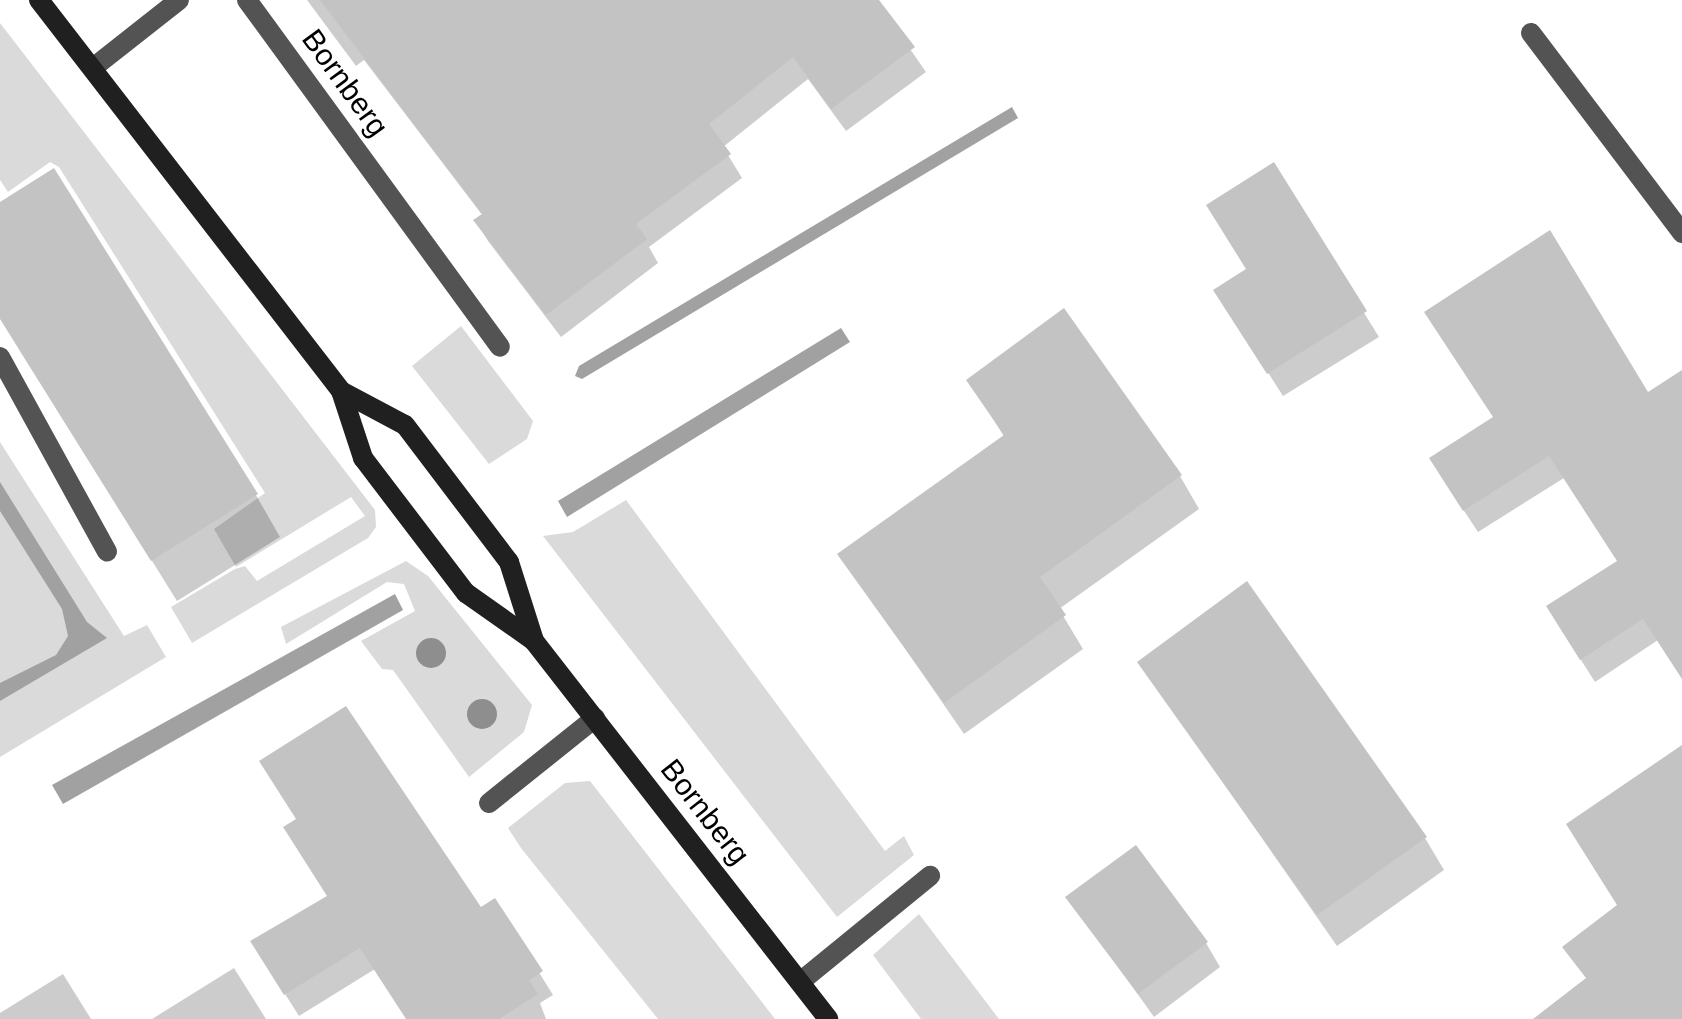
<!DOCTYPE html>
<style>
body{margin:0}
#map{position:relative;width:1682px;height:1019px;overflow:hidden;background:#fff;font-family:Helvetica,sans-serif}
div>[style]{position:absolute}
[style*='--x']{left:calc(var(--x)*1px);top:calc(var(--y)*1px);width:calc(var(--w)*1px);rotate:calc(var(--a)*1deg)}
.green>*{inset:0;background:#dadada}
.water>*{inset:0;background:#a1a1a1}
.shadow>*{inset:0;background:#0003}
.building>*{inset:0;background:#c3c3c3}
.lane>*{height:20px;margin:-10px;padding:0 10px;transform-origin:10px;border-radius:10px;background:#535353}
.street>*{height:20px;margin:-10px;padding:0 10px;transform-origin:10px;border-radius:10px;background:#535353}
.secondary>*{height:20px;margin:-10px;padding:0 10px;transform-origin:10px;border-radius:10px;background:#202020}
.trees>*{width:30px;height:30px;margin:-15px;border-radius:50%;background:#8e8e8e}
span{translate:-50% -50%;white-space:nowrap;text-align:center;line-height:1.15;-webkit-text-stroke:8px #fff;paint-order:stroke}
.street-label{font-size:30px;color:#000}
</style>
<div id="map">
<div class="green">
<i style="clip-path:polygon(0 23px,375px 510px,376px 527px,368px 538px,192px 643px,171px 607px,235px 569px,245px 566px,257px 581px,365px 516px,351px 497px,236px 567px,214px 529px,265px 493px,59px 167px,50px 162px,8px 192px,0 180px)"></i>
<i style="clip-path:polygon(461px 326px,533px 421px,527px 439px,489px 464px,412px 366px)"></i>
<i style="clip-path:polygon(0 442px,124px 636px,147px 625px,166px 657px,0 757px)"></i>
<i style="clip-path:polygon(626px 500px,885px 851px,904px 836px,914px 855px,837px 917px,543px 536px,573px 532px)"></i>
<i style="clip-path:polygon(406px 561px,428px 576px,532px 705px,524px 732px,469px 777px,393px 670px,382px 669px,361px 641px,415px 611px,404px 584px,387px 582px,286px 644px,281px 627px)"></i>
<i style="clip-path:polygon(590px 781px,775px 1019px,658px 1019px,521px 848px,508px 828px,565px 783px)"></i>
<i style="clip-path:polygon(919px 914px,999px 1019px,921px 1019px,873px 955px)"></i>
</div>
<div class="water">
<i style="clip-path:polygon(1012px 107px,1018px 118px,582px 379px,575px 376px,579px 366px)"></i>
<i style="clip-path:polygon(841px 328px,850px 342px,567px 517px,558px 501px)"></i>
<i style="clip-path:polygon(0 482px,87px 622px,107px 638px,0 701px,0 683px,56px 655px,68px 636px,62px 609px,0 511px)"></i>
<i style="clip-path:polygon(395px 594px,403px 610px,63px 804px,52px 785px)"></i>
</div>
<div class="shadow">
<i style="clip-path:polygon(307px 0,876px 0,926px 72px,846px 131px,808px 79px,723px 147px,742px 178px,649px 247px,658px 263px,561px 337px,488px 241px,476px 221px,483px 216px,364px 60px,356px 66px)"></i>
<i style="clip-path:polygon(1273px 166px,1379px 337px,1283px 396px,1231px 315px,1249px 271px)"></i>
<i style="clip-path:polygon(0 206px,256px 495px,280px 537px,177px 601px,0 317px)"></i>
<i style="clip-path:polygon(969px 381px,1180px 476px,1199px 509px,1059px 609px,1083px 649px,964px 734px,840px 554px,1005px 438px)"></i>
<i style="clip-path:polygon(1647px 395px,1682px 396px,1682px 677px,1658px 640px,1595px 682px,1562px 630px,1619px 563px,1564px 478px,1478px 532px,1445px 482px)"></i>
<i style="clip-path:polygon(1140px 663px,1425px 838px,1444px 870px,1337px 946px)"></i>
<i style="clip-path:polygon(1069px 898px,1206px 943px,1220px 967px,1154px 1017px)"></i>
<i style="clip-path:polygon(495px 901px,553px 995px,540px 1003px,546px 1019px,407px 1019px,375px 969px,299px 1016px,266px 964px,480px 911px)"></i>
<i style="clip-path:polygon(234px 968px,266px 1019px,152px 1019px)"></i>
<i style="clip-path:polygon(63px 974px,91px 1019px,0 1019px,0 1013px)"></i>
</div>
<div class="building">
<i style="clip-path:polygon(320px 0,879px 0,915px 47px,831px 109px,793px 57px,709px 124px,731px 154px,636px 224px,647px 239px,546px 315px,473px 220px,482px 214px)"></i>
<i style="clip-path:polygon(1274px 162px,1367px 311px,1267px 374px,1213px 290px,1246px 269px,1206px 205px)"></i>
<i style="clip-path:polygon(54px 168px,258px 494px,151px 561px,0 319px,0 202px)"></i>
<i style="clip-path:polygon(1550px 230px,1648px 392px,1682px 370px,1682px 679px,1643px 619px,1580px 660px,1546px 606px,1617px 561px,1549px 456px,1463px 511px,1429px 458px,1493px 417px,1424px 312px)"></i>
<i style="clip-path:polygon(1064px 308px,1182px 475px,1040px 577px,1066px 615px,944px 703px,837px 554px,1004px 435px,966px 380px)"></i>
<i style="clip-path:polygon(1247px 581px,1427px 837px,1317px 915px,1137px 662px)"></i>
<i style="clip-path:polygon(346px 706px,481px 907px,495px 898px,543px 971px,529px 980px,538px 994px,499px 1019px,406px 1019px,360px 948px,284px 995px,250px 941px,327px 896px,283px 827px,296px 819px,259px 761px)"></i>
<i style="clip-path:polygon(1682px 745px,1682px 1019px,1533px 1019px,1586px 978px,1562px 947px,1617px 905px,1566px 824px)"></i>
<i style="clip-path:polygon(1136px 845px,1208px 942px,1138px 994px,1065px 897px)"></i>
</div>
<div class="lane">
<i style="--x:0;--y:357;--w:222;--a:61.2"></i>
<i style="--x:489;--y:803;--w:136;--a:-38.7"></i>
<i style="--x:800;--y:982;--w:168;--a:-39.2"></i>
</div>
<div class="street">
<i style="--x:247;--y:0;--w:429;--a:53.9"></i>
<i style="--x:1531;--y:33;--w:251;--a:52.9"></i>
<i style="--x:94;--y:67;--w:108;--a:-38.2"></i>
</div>
<div class="secondary">
<i style="--x:39;--y:0;--w:494;--a:52.3"></i>
<i style="--x:341;--y:391;--w:71;--a:71.8"></i>
<i style="--x:363;--y:458;--w:170;--a:52.7"></i>
<i style="--x:466;--y:593;--w:83;--a:35.2"></i>
<i style="--x:534;--y:641;--w:479;--a:52.1"></i>
<i style="--x:341;--y:391;--w:72;--a:28"></i>
<i style="--x:405;--y:425;--w:172;--a:52.8"></i>
<i style="--x:509;--y:562;--w:83;--a:72.4"></i>
</div>
<div class="trees">
<i style="left:431px;top:653px"></i>
<i style="left:482px;top:714px"></i>
</div>
<div class="street-label">
<span style="left:345px;top:83px;rotate:54deg">Bornberg</span>
<span style="left:705px;top:812px;rotate:52deg">Bornberg</span>
</div>
</div>
